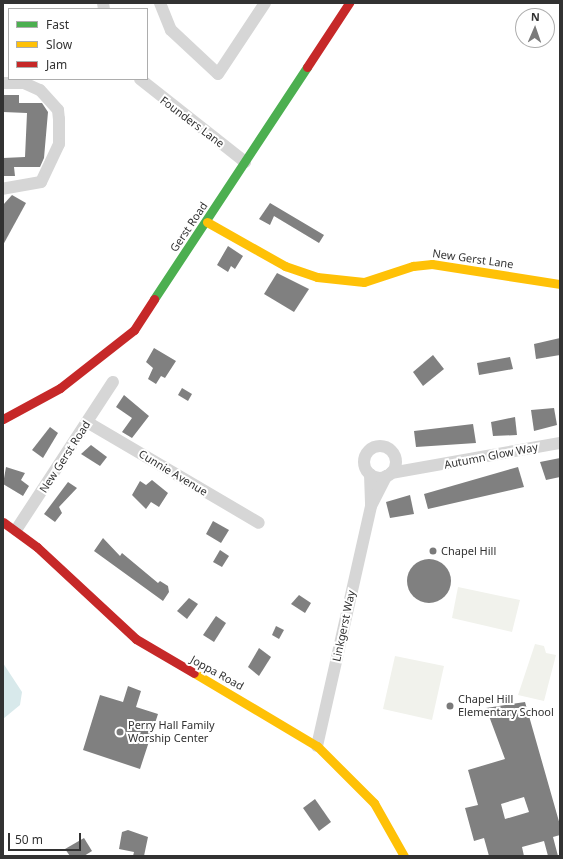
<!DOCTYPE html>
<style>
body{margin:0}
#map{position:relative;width:563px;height:859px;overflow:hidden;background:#fff;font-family:"Noto Sans",sans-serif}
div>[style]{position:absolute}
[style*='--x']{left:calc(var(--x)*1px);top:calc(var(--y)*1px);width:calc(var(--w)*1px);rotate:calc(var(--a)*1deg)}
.green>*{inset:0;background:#f1f2ec}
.water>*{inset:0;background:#d8e9eb}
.building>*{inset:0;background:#808080}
.round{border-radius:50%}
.street>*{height:12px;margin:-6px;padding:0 6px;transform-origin:6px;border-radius:6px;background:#d6d6d6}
.street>.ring{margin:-6px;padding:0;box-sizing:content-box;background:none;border:12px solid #d6d6d6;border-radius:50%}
.fast>*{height:9px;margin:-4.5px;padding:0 4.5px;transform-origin:4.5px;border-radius:4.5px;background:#4caf50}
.slow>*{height:9px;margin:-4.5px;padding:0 4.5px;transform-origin:4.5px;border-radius:4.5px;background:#ffc107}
.jam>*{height:9px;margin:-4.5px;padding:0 4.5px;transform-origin:4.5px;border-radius:4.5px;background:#c62828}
.dots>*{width:11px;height:11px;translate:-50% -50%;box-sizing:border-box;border:2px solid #fff;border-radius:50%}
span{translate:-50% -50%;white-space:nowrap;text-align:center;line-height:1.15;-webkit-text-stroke:4px #fff;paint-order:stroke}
.street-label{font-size:11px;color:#323232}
.poi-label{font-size:11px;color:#323232}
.left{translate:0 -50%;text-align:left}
.frame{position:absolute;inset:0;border:4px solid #323232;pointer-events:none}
.legend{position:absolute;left:8px;top:8px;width:140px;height:72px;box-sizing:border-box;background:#fff;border:1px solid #adadad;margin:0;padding:5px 7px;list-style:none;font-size:12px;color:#323232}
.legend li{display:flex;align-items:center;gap:8px;height:20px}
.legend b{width:20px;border:1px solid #adadad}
.north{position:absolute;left:515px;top:8px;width:40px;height:40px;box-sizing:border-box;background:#fff;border:1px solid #adadad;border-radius:50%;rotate:2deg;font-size:11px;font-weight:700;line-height:16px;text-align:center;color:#323232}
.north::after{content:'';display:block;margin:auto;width:14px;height:18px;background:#7a7a7a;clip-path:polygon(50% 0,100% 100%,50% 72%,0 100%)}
.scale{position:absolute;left:8px;top:833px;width:73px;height:18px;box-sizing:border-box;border:2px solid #323232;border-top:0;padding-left:5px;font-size:12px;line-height:14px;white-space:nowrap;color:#323232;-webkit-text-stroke:3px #fff;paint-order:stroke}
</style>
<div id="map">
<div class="green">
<i style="clip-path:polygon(458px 587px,520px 600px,512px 632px,452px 618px)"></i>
<i style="clip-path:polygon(535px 644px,544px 646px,546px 653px,556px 655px,544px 701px,518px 695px)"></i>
<i style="clip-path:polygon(395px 656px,444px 666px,432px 720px,383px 709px)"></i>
</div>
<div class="water">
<i style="clip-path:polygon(3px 663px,22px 692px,20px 705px,3px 719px)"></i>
</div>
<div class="building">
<i style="clip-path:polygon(3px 95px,19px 95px,19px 103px,42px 103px,48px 112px,44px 158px,40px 167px,14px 167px,15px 176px,3px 176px,3px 158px,25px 157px,27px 113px,3px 112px)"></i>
<i style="clip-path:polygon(12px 195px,26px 203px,3px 245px,3px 205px)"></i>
<i style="clip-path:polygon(270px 203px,324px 235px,319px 243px,274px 216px,270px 225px,259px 219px)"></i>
<i style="clip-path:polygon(228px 246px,243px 256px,235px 269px,231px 266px,228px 272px,217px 265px)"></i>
<i style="clip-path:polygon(277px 273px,309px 289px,294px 312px,264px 294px)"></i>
<i style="clip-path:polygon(560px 338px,560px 355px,536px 359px,534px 344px)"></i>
<i style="clip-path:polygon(154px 348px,176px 361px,165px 378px,161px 376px,156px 384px,148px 379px,153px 368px,146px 362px)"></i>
<i style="clip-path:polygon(433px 355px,444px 369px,423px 386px,413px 372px)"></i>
<i style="clip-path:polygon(510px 357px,513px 369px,479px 375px,477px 363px)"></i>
<i style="clip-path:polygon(182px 388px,192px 394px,188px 401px,178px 395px)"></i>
<i style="clip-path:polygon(124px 395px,149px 416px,132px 438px,122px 432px,132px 418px,116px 407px)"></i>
<i style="clip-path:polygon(554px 408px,557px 425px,534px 431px,531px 410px)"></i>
<i style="clip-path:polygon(515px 417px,517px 435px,493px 436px,491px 422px)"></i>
<i style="clip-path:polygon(473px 424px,476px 443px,416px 447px,414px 431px)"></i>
<i style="clip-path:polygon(50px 427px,58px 433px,43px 458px,32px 450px)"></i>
<i style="clip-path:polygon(91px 445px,107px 457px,100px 466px,81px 454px)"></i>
<i style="clip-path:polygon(560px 458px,560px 477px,546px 480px,540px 462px)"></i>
<i style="clip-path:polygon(6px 467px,25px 473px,21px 480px,29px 486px,23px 496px,3px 484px)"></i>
<i style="clip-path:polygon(518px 467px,524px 487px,428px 509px,424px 494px)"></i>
<i style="clip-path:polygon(152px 480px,168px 493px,159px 507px,151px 502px,146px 509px,132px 495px,140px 481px,146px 485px)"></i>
<i style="clip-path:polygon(68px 482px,77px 488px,59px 507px,62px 513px,55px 522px,44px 514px)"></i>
<i style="clip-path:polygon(410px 495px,414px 514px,390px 518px,386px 502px)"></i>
<i style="clip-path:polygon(213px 521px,229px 530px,221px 543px,206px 534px)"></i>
<i style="clip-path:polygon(103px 538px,120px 556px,122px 553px,158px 583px,160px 581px,168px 586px,169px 592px,163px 601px,94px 551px)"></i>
<i style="clip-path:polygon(220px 550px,229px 556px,222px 567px,213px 562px)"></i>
<i class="round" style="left:407px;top:559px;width:44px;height:44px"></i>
<i style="clip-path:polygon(299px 595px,311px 603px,305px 613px,291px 604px)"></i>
<i style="clip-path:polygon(189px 598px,198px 604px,187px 619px,177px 611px)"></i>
<i style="clip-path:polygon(216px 616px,226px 623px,214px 642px,203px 635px)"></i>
<i style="clip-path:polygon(276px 626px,284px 630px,279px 639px,272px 635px)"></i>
<i style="clip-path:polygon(259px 648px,271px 657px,259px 676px,248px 667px)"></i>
<i style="clip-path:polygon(128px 686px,141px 691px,136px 707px,158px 714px,140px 769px,83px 750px,100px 695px,123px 702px)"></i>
<i style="clip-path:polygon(evenodd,525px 702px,560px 825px,560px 835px,553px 837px,558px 856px,548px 856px,544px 841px,522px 847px,524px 856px,489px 856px,484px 838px,474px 841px,465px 808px,478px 805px,468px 770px,505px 759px,486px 708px,525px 702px,524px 797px,529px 812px,505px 819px,501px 804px,524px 797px)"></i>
<i style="clip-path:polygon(315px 799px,331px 822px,319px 831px,303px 808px)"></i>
<i style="clip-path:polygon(128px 830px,148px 837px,144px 856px,133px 856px,134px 852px,119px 849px,122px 832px)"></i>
<i style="clip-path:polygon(84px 838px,92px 851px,84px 856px,70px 856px,65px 849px)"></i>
</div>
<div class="street">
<i style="--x:103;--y:3;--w:6;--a:81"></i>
<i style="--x:160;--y:3;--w:29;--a:68"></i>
<i style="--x:171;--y:30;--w:64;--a:43.1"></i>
<i style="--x:218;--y:74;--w:85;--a:-56.5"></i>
<i style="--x:140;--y:79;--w:134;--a:38.3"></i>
<i style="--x:3;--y:83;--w:21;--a:0"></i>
<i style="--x:24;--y:83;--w:17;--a:24"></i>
<i style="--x:40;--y:90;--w:27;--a:48"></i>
<i style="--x:58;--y:110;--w:9;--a:84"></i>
<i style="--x:59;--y:119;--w:25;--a:90"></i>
<i style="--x:59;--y:144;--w:42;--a:115.3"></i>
<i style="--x:41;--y:182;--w:39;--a:170"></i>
<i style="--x:87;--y:422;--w:199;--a:30.4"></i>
<i class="ring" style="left:364px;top:446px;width:20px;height:20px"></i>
<i style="--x:391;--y:473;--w:172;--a:-10.1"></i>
<i style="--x:370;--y:474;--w:31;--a:88"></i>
<i style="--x:16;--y:530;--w:177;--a:-56.8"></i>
<i style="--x:317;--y:746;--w:246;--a:-77.3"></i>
<i style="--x:371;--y:506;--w:34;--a:-63"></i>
</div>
<div class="fast">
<i style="--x:154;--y:299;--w:278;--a:-56.6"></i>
</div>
<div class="slow">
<i style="--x:207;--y:222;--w:90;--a:29.4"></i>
<i style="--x:285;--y:266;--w:34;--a:19"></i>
<i style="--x:317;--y:277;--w:47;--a:6.1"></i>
<i style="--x:364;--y:282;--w:52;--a:-18.1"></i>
<i style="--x:413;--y:266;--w:19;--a:-6"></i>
<i style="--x:432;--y:264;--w:130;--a:8.9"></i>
<i style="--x:194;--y:673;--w:143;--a:30.7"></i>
<i style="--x:317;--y:746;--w:81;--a:45"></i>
<i style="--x:374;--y:803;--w:61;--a:60.5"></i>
</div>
<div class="jam">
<i style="--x:307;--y:67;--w:77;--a:-56.7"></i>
<i style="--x:3;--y:419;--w:65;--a:-28.5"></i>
<i style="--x:60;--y:388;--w:94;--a:-38.1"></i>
<i style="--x:134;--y:330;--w:37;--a:-57"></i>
<i style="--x:3;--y:522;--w:42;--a:36.3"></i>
<i style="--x:37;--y:547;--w:135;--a:42.9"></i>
<i style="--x:136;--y:639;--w:67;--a:30.4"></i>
</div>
<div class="dots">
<i style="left:433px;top:551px;background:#7a7a7a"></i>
<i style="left:450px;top:706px;background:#7a7a7a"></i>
<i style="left:120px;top:732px;background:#7a7a7a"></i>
</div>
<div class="street-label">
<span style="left:192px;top:122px;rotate:37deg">Founders Lane</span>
<span style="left:189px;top:227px;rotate:-56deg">Gerst Road</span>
<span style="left:473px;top:259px;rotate:8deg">New Gerst Lane</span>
<span style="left:491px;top:456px;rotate:-11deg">Autumn Glow Way</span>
<span style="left:65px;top:457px;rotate:-57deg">New Gerst Road</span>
<span style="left:173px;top:473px;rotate:31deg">Cunnie Avenue</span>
<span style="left:344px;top:626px;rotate:-78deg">Linkgerst Way</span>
<span style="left:217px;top:673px;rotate:29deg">Joppa Road</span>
</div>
<div class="poi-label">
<span class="left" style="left:441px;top:551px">Chapel Hill</span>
<span class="left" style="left:458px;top:706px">Chapel Hill<br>Elementary School</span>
<span class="left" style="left:128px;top:732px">Perry Hall Family<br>Worship Center</span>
</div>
<div class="frame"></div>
<ul class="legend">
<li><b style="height:5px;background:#4caf50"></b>Fast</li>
<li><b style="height:5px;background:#ffc107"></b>Slow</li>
<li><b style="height:5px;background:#c62828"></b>Jam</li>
</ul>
<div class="north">N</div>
<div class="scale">50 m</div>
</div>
